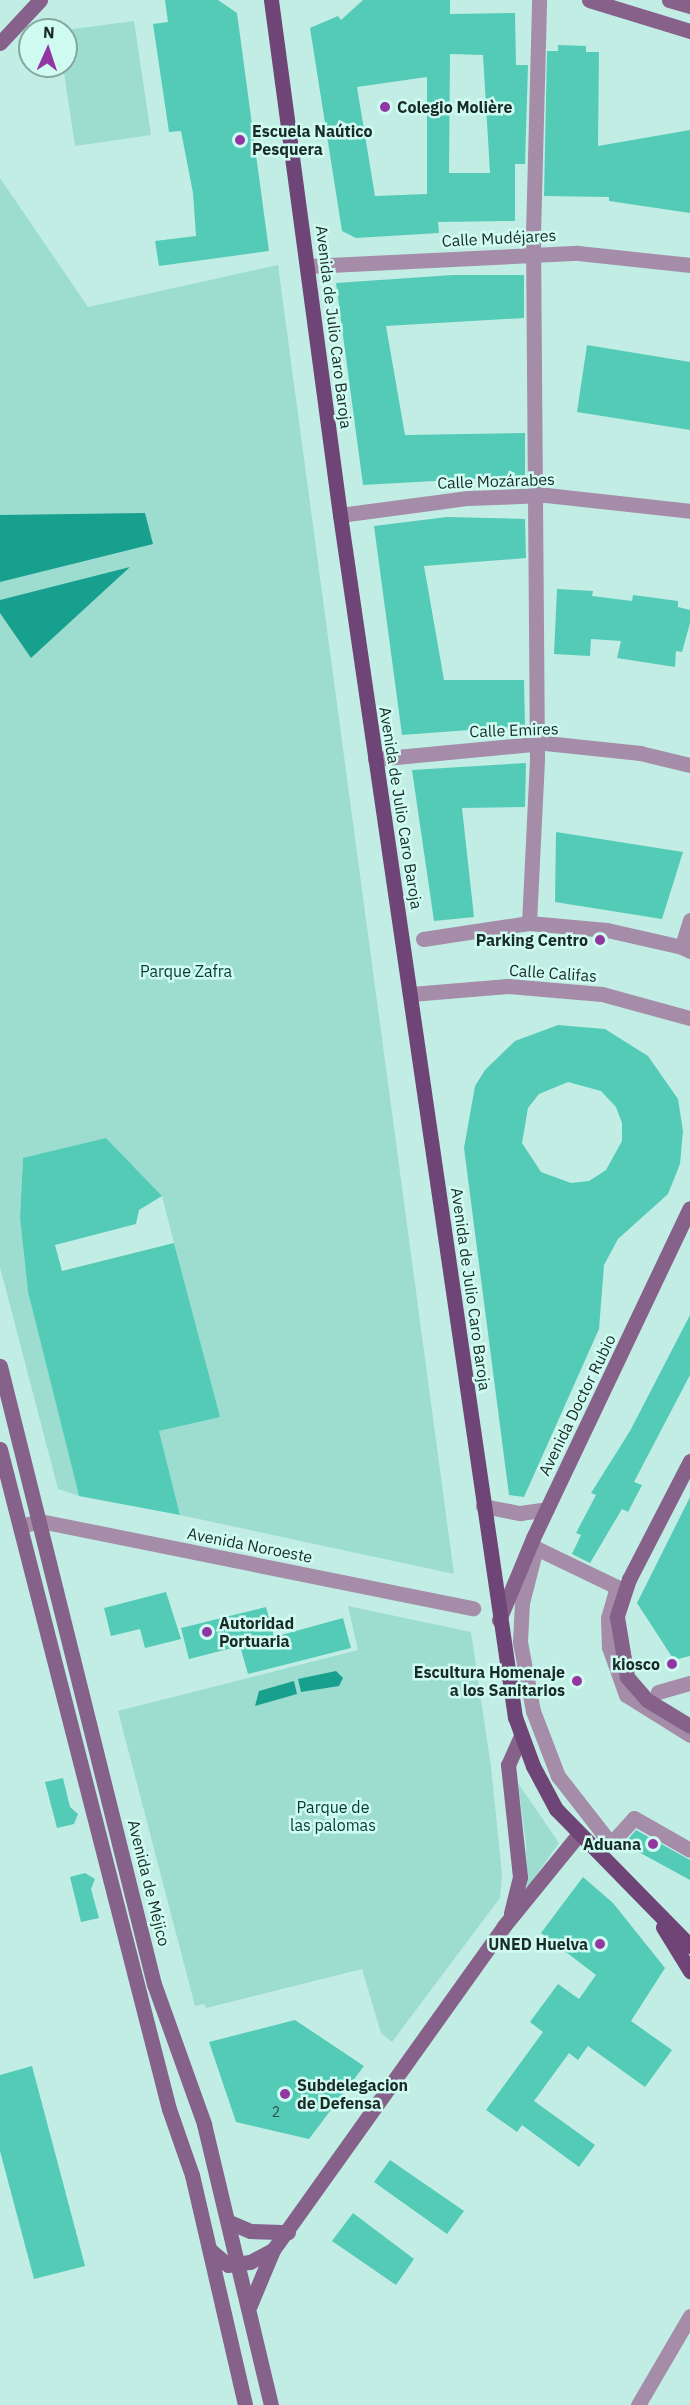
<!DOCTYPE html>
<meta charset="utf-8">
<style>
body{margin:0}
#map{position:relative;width:690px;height:2405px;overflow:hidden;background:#c2ede4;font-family:"IBM Plex Sans",sans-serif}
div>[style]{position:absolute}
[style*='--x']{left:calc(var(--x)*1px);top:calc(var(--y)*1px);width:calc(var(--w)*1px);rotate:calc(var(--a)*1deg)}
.green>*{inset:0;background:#9dddd0}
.water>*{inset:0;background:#18a08e}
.building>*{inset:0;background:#54cbb7}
.street>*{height:15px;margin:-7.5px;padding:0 7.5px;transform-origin:7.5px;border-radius:7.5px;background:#a58ca8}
.secondary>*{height:15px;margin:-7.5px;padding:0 7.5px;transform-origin:7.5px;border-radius:7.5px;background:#86628b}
.primary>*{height:15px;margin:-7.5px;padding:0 7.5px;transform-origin:7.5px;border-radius:7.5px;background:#6f4476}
.dots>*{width:16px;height:16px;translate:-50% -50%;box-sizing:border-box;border:3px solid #cffbf1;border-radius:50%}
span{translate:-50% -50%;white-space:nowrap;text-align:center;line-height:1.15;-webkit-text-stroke:5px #cffbf1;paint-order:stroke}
.number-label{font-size:14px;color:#28524b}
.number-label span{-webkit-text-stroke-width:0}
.poi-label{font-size:16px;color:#192a27;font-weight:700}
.left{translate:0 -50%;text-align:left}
.right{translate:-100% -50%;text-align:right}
.street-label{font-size:16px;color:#192a27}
.park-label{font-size:16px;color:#023b33}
.north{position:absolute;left:18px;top:18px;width:60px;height:60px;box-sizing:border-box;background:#cffbf1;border:2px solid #86a7a0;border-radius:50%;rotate:3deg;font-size:16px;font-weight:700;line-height:24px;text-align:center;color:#192a27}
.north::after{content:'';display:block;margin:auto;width:21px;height:27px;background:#9237a1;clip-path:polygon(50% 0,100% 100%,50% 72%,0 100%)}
</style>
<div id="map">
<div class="green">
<i style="clip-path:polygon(134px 21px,151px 135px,75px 146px,63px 66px,66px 30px)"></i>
<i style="clip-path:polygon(0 178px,88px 307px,278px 265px,454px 1574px,180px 1515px,159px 1431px,219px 1416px,162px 1196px,106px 1138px,23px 1159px,20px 1218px,28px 1292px,79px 1496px,58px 1489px,0 1267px)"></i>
<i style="clip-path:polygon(348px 1606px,471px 1632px,491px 1767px,502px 1874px,500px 1898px,392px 2042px,381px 2033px,362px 1969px,206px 2008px,204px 2004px,195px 2006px,118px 1711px,358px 1650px)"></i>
<i style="clip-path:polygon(518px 1783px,559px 1843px,527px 1888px,526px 1844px)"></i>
</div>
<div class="water">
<i style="clip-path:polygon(145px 513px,153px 544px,0 582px,0 515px)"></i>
<i style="clip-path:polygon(130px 567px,31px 658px,0 613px,0 600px)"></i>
<i style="clip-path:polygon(336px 1671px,343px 1678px,339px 1686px,301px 1692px,298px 1679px)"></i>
<i style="clip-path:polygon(294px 1681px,297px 1694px,255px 1706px,259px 1691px)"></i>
</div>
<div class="building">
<i style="clip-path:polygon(165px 0,218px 0,237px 13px,269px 251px,159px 266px,155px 241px,196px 236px,193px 193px,181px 131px,169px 132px,153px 24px,168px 22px)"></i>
<i style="clip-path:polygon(evenodd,363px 0,450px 0,450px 14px,515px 13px,516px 65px,528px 65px,525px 164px,515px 164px,515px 221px,438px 222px,439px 233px,356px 238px,342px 231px,310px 28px,338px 16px,341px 20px,363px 0,450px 54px,483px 55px,490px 173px,449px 173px,450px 54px,363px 0,427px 77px,427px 194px,375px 196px,357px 87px,427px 77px)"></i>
<i style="clip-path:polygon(558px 45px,586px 46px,586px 52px,599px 52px,598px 146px,690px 130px,690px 213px,609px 201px,609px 197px,544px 196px,547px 51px,558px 51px)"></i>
<i style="clip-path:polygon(453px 275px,524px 275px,524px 318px,386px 326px,405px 435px,525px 433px,525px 476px,363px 485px,336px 283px)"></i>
<i style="clip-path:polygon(587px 345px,690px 362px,690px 430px,577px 412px)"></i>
<i style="clip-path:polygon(447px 517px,525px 519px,526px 558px,424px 566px,444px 680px,524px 680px,525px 726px,402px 735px,374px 526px)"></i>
<i style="clip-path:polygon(557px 589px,593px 591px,592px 596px,632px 601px,633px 595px,678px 601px,678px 607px,690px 610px,690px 623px,682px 652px,676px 651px,675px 667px,617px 658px,621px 641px,591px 639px,590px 656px,554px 654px)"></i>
<i style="clip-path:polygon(526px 763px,525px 807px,462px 808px,474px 917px,434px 921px,412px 770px)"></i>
<i style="clip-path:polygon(556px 832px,683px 852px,662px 919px,555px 902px)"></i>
<i style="clip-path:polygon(evenodd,558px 1025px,605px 1029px,648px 1056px,678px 1099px,683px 1131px,680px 1164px,668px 1194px,618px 1239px,604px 1265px,599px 1329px,524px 1497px,509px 1495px,464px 1148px,475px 1086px,485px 1070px,515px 1041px,558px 1025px,568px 1082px,601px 1091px,616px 1107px,622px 1123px,622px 1141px,606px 1170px,589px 1181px,571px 1183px,541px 1172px,522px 1143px,528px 1108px,539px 1094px,568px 1082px)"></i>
<i style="clip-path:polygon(106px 1138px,162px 1196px,139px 1210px,136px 1224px,55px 1245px,62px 1271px,174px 1243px,220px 1417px,159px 1431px,180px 1515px,79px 1496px,28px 1292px,20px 1218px,23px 1158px)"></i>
<i style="clip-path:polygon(690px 1315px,690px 1375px,634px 1482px,642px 1485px,628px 1512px,622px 1509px,590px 1563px,572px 1554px,581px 1535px,576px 1533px,596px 1495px,591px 1493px,630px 1431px)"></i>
<i style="clip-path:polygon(690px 1497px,690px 1656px,674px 1660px,637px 1603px)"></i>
<i style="clip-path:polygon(166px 1592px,181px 1639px,145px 1648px,140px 1629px,111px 1636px,104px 1608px)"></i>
<i style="clip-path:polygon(266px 1607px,274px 1637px,343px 1618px,351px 1648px,248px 1674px,240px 1646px,189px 1659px,181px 1628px)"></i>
<i style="clip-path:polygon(63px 1778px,70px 1807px,78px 1814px,74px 1824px,57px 1828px,45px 1782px)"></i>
<i style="clip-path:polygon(636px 1830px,690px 1860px,690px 1880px,624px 1844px)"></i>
<i style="clip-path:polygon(85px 1873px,95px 1879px,91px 1889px,99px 1918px,81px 1922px,70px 1877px)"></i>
<i style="clip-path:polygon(583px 1877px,613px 1903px,665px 1968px,631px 2021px,672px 2050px,645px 2087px,588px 2046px,578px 2060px,569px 2053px,534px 2101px,595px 2145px,579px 2167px,522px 2125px,517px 2132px,486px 2110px,543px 2032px,530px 2022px,558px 1984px,579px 1999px,596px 1975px,541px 1933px)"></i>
<i style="clip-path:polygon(295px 2020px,364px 2066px,309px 2139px,236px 2122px,209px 2042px)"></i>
<i style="clip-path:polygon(32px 2066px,85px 2266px,34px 2279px,0 2151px,0 2075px)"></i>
<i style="clip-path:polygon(390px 2160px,464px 2211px,447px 2234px,374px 2182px)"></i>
<i style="clip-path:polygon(353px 2213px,414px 2259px,396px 2285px,332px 2241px)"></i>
</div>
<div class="street">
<i style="--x:309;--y:266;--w:269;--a:-2.8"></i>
<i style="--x:578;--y:253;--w:113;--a:6.1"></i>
<i style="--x:340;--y:515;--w:129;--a:-7.6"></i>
<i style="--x:468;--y:498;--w:78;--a:-2.2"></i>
<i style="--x:546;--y:495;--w:145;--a:6.3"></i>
<i style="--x:375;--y:759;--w:171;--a:-5.4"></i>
<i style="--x:545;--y:743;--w:96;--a:6"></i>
<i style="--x:640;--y:753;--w:51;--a:13.5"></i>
<i style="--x:690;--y:920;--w:28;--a:107"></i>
<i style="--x:682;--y:947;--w:9;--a:27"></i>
<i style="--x:529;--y:923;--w:78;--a:5.1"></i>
<i style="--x:607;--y:930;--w:77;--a:12.8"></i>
<i style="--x:423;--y:939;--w:107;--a:-8.6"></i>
<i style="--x:529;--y:923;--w:165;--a:-87.2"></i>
<i style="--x:537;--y:758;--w:524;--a:-90.44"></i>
<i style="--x:533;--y:234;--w:234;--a:-88.5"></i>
<i style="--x:411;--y:994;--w:97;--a:-4.7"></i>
<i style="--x:508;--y:986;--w:94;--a:4.9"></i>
<i style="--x:602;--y:994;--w:91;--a:15.3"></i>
<i style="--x:483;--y:1506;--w:38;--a:11"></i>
<i style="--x:520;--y:1513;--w:27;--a:-8"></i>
<i style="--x:20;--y:1526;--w:21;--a:-14"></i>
<i style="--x:40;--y:1521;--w:442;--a:11.4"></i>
<i style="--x:658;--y:1692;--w:33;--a:-16"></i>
<i style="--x:690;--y:1735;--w:75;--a:-148"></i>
<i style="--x:626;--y:1695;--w:51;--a:-109.5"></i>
<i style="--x:609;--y:1647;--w:29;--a:-92"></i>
<i style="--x:608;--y:1618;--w:32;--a:-74"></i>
<i style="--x:617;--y:1587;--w:90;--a:-154.3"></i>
<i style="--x:536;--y:1548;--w:57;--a:104.3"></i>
<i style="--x:522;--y:1603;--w:39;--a:93"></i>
<i style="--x:520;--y:1642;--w:70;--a:79.3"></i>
<i style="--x:533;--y:1711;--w:70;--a:69"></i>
<i style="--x:558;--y:1776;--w:81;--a:52"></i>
<i style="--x:608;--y:1840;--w:7;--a:-8"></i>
<i style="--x:615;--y:1839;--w:28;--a:-48"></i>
<i style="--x:634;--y:1818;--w:64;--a:29.7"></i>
<i style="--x:638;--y:2405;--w:103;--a:-59.7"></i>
</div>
<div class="secondary">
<i style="--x:589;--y:0;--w:106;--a:17.1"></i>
<i style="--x:669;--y:0;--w:22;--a:16"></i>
<i style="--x:0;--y:43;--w:59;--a:-47.1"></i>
<i style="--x:0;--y:1366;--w:637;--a:76.01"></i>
<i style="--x:154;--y:1984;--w:149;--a:70.3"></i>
<i style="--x:204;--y:2124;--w:289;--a:76.6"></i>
<i style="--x:0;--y:1449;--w:681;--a:75.64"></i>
<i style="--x:169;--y:2109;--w:70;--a:70.8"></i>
<i style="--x:192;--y:2175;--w:236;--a:77"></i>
<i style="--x:690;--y:1461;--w:133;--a:117.3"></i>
<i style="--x:629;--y:1579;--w:40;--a:108"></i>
<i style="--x:617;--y:1617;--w:61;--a:80.5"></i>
<i style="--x:627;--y:1677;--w:30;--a:49"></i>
<i style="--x:647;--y:1700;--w:50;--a:31.2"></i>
<i style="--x:499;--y:1620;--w:89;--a:-67.5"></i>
<i style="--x:533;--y:1538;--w:365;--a:-64.6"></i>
<i style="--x:511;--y:1913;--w:37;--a:-76"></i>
<i style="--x:520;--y:1877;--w:113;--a:-96.1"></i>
<i style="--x:508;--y:1765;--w:32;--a:-66"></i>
<i style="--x:229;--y:2222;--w:23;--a:23"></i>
<i style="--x:250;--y:2231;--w:38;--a:2"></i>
<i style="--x:210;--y:2250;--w:23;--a:40"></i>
<i style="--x:228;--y:2265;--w:22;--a:-8"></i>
<i style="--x:250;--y:2262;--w:26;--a:-28"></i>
<i style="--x:250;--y:2305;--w:60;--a:-67.3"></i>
<i style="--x:273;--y:2250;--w:398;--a:-54.5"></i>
<i style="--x:504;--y:1926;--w:117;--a:-50.9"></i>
</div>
<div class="primary">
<i style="--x:271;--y:0;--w:520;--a:82.37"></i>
<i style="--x:340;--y:515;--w:1215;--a:81.72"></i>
<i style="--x:515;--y:1717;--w:52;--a:69.8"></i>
<i style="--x:533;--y:1766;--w:49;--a:61.9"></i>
<i style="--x:556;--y:1809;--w:192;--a:45.6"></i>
<i style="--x:663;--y:1927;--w:52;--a:58.5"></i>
</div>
<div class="dots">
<i style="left:385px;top:107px;background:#9237a1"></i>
<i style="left:240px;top:140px;background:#9237a1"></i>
<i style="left:600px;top:940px;background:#9237a1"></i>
<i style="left:207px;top:1632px;background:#9237a1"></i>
<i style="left:672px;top:1664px;background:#9237a1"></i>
<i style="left:577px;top:1681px;background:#9237a1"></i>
<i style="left:653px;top:1844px;background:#9237a1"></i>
<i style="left:600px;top:1944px;background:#9237a1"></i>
<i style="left:285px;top:2094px;background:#9237a1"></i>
</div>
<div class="number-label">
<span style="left:276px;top:2112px">2</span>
</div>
<div class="poi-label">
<span class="left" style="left:397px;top:107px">Colegio Molière</span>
<span class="left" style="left:252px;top:140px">Escuela Naútico<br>Pesquera</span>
<span class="right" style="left:588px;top:940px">Parking Centro</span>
<span class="left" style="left:219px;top:1632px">Autoridad<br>Portuaria</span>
<span class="right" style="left:660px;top:1664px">kiosco</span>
<span class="right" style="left:565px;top:1681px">Escultura Homenaje<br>a los Sanitarios</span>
<span class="right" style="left:641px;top:1844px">Aduana</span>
<span class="right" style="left:588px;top:1944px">UNED Huelva</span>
<span class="left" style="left:297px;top:2094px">Subdelegacion<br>de Defensa</span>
</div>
<div class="street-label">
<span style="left:499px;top:238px;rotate:-3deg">Calle Mudéjares</span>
<span style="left:334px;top:327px;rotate:83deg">Avenida de Julio Caro Baroja</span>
<span style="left:496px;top:481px;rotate:-2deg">Calle Mozárabes</span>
<span style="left:514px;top:730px;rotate:-2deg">Calle Emires</span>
<span style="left:401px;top:808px;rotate:81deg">Avenida de Julio Caro Baroja</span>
<span style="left:553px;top:973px;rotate:4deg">Calle Califas</span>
<span style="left:471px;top:1289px;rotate:82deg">Avenida de Julio Caro Baroja</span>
<span style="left:577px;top:1405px;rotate:-64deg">Avenida Doctor Rubio</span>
<span style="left:250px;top:1545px;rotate:11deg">Avenida Noroeste</span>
<span style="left:149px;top:1883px;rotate:76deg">Avenida de Méjico</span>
</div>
<div class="park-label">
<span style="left:186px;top:971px">Parque Zafra</span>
<span style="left:333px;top:1816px">Parque de<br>las palomas</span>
</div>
<div class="north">N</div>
</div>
